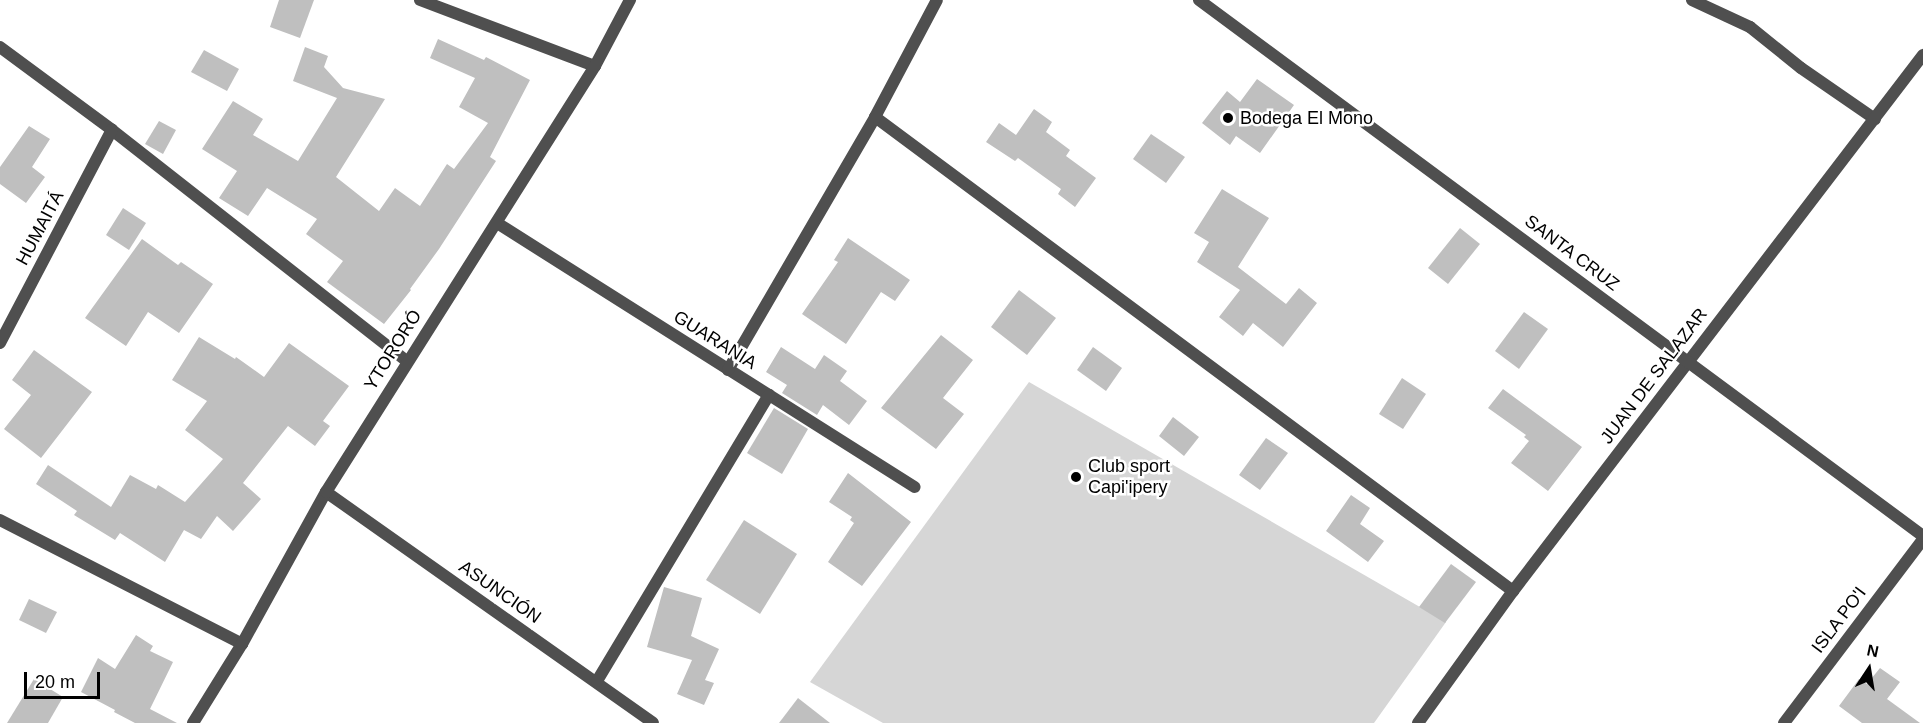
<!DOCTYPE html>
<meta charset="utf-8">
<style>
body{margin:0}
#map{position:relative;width:1923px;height:723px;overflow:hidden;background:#fff;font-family:Helvetica,sans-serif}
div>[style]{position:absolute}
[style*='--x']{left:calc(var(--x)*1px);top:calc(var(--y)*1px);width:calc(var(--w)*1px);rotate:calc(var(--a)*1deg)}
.green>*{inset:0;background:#d6d6d6}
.building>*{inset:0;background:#bfbfbf}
.service>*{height:12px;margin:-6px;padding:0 6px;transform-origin:6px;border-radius:6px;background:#4f4f4f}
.minor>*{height:12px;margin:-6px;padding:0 6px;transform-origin:6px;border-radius:6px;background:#4f4f4f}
.tertiary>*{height:12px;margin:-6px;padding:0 6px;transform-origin:6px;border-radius:6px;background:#4f4f4f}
.dots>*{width:16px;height:16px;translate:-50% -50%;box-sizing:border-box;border:3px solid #fff;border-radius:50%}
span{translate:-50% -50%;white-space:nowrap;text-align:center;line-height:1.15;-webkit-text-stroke:5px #fff;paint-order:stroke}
.poi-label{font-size:18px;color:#000}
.left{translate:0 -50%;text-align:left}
.street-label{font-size:18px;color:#000}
.north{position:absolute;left:1839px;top:639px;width:60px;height:60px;-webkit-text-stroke:4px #fff;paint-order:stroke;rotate:12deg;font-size:16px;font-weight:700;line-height:24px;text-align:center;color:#000}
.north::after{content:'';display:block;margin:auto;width:21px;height:27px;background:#000;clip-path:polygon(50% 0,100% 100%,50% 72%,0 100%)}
.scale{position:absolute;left:24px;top:672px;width:76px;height:27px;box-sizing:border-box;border:3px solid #000;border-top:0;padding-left:8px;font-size:18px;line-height:21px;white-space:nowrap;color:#000;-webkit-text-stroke:4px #fff;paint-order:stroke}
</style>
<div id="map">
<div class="green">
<i style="clip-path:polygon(1029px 382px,1446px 622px,1374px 723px,883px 723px,810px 682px)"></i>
</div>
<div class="building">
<i style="clip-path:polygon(279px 0,314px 0,300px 38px,270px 27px)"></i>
<i style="clip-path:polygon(438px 39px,484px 60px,486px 57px,530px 80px,490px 157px,496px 161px,439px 249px,410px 289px,411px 290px,384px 324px,327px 282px,343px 261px,306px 234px,317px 219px,267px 188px,248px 216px,219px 198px,237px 171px,202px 149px,233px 101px,263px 119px,253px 135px,298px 161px,337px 98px,293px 81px,305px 47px,328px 56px,324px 67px,343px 88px,385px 99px,336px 177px,379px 211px,395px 188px,420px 206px,447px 164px,454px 169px,488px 123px,459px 107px,475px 78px,430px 58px)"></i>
<i style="clip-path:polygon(204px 50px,239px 69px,227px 91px,191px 72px)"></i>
<i style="clip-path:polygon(1257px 79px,1294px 105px,1260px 153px,1236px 136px,1230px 145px,1202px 123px,1227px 91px,1240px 102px)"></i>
<i style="clip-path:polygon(1034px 109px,1052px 122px,1046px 132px,1070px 150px,1066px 156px,1096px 178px,1075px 207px,1058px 194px,1061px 189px,1018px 158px,1015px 161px,986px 142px,999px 123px,1016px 135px)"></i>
<i style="clip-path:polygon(159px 121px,176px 130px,163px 154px,145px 144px)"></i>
<i style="clip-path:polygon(29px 126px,50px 139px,32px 167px,45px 177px,26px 203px,0 184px,0 167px)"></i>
<i style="clip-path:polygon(1151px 134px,1185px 157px,1166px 183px,1133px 159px)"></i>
<i style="clip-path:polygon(1222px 189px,1269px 218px,1238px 267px,1286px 304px,1299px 288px,1317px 303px,1283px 347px,1253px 323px,1243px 336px,1219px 317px,1240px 290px,1197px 262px,1209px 242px,1194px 233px)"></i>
<i style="clip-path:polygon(123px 208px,146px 223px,129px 250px,106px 235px)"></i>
<i style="clip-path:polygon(1460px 228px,1480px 244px,1448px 284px,1428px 268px)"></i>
<i style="clip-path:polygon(848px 238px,910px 280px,895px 301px,881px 292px,846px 344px,802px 314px,838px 262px,834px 260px)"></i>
<i style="clip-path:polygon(142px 239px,178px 265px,181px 262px,213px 284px,179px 333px,148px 312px,126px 346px,85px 318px)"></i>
<i style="clip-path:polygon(1019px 290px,1056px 318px,1027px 355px,991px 327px)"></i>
<i style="clip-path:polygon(1524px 312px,1548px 329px,1519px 369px,1495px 351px)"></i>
<i style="clip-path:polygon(941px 335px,973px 360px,943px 398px,964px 414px,936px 449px,881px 408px)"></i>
<i style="clip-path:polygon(199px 337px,235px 359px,236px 357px,264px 377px,289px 343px,349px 386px,323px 421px,330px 426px,315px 446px,288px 426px,243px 483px,261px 499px,233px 531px,217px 516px,201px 539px,184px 530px,165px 562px,120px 533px,115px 540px,74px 515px,77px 511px,36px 484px,48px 465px,111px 507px,130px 475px,156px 489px,158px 485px,185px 502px,223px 459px,185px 430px,207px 401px,172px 380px)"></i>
<i style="clip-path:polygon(781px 347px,815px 369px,824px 355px,847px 371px,840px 381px,867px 401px,849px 425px,823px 405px,817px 415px,782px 393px,787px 385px,766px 372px)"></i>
<i style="clip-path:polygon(1093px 347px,1122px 368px,1106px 391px,1077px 370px)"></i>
<i style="clip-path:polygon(34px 350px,92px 392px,41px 458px,4px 429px,31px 395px,12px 380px)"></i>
<i style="clip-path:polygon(1402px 378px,1426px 394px,1403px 429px,1379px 414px)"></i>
<i style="clip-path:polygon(1503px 389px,1582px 447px,1548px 491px,1511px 463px,1529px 441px,1524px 437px,1526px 435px,1488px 408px)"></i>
<i style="clip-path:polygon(774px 408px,808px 429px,782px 474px,747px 453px)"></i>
<i style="clip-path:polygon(1173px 417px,1199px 437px,1184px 456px,1159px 436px)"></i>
<i style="clip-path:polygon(1266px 438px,1288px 453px,1260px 490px,1239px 475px)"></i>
<i style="clip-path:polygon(848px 473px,911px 522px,862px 586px,828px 562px,854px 523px,850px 520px,852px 517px,829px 502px)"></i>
<i style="clip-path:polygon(1351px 495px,1370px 508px,1360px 524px,1384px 541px,1368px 562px,1326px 531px)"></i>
<i style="clip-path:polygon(744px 520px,797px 554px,760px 614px,706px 580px)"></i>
<i style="clip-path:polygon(1451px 564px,1476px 582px,1445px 623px,1419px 607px)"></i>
<i style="clip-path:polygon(664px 587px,702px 598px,691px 636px,719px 649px,705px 680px,714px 683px,704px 705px,677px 694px,692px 660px,647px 647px)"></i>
<i style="clip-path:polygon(29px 599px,57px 612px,46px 633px,19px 620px)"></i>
<i style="clip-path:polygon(136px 635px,153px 646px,150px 651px,173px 662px,150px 709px,177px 723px,135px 723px,114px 712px,115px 710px,81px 692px,98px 658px,115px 669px)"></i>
<i style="clip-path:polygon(1880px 668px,1900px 682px,1887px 699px,1920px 723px,1862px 723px,1839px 706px,1859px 679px,1867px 684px)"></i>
<i style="clip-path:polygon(34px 679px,63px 697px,48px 723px,7px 723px)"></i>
<i style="clip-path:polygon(798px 698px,830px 723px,779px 723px)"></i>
</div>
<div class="service">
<i style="--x:420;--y:0;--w:187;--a:20.7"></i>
</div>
<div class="minor">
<i style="--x:1692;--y:0;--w:64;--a:25"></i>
<i style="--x:1750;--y:27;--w:65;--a:38.8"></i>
<i style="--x:1801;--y:68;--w:90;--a:34.6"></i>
<i style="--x:0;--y:47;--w:139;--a:36.5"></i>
<i style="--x:112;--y:130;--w:375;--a:38.1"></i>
<i style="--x:875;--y:117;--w:795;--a:36.61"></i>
<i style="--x:497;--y:223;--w:494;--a:32.3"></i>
<i style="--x:0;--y:343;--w:241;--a:-62.3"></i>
<i style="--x:728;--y:370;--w:293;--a:-59.8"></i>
<i style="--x:875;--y:117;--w:132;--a:-62.1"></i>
<i style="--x:326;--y:492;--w:400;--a:35.2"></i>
<i style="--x:0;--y:520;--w:272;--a:27.1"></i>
<i style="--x:597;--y:681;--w:334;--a:-59"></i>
<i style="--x:1418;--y:723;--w:163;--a:-54.3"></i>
<i style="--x:1513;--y:591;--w:675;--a:-52.59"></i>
<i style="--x:1784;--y:723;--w:231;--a:-52.9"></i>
</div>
<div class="tertiary">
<i style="--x:1199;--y:0;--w:901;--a:36.51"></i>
<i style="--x:193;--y:723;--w:93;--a:-58.2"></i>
<i style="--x:242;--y:644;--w:174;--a:-61.1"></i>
<i style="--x:326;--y:492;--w:504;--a:-57.73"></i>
<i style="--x:595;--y:66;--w:75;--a:-62.1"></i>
</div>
<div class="dots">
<i style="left:1228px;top:118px;background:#000"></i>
<i style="left:1076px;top:477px;background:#000"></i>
</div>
<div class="poi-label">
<span class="left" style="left:1240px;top:118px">Bodega El Mono</span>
<span class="left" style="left:1088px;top:477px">Club sport<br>Capi'ipery</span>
</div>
<div class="street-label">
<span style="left:40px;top:228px;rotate:-62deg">HUMAITÁ</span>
<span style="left:1572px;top:253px;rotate:37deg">SANTA CRUZ</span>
<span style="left:715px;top:340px;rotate:32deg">GUARANIA</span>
<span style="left:393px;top:350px;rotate:-58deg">YTORORÓ</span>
<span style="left:1654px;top:376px;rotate:-53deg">JUAN DE SALAZAR</span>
<span style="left:500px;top:592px;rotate:35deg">ASUNCIÓN</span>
<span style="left:1839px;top:620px;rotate:-53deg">ISLA PO'I</span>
</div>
<div class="north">N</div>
<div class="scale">20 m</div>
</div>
